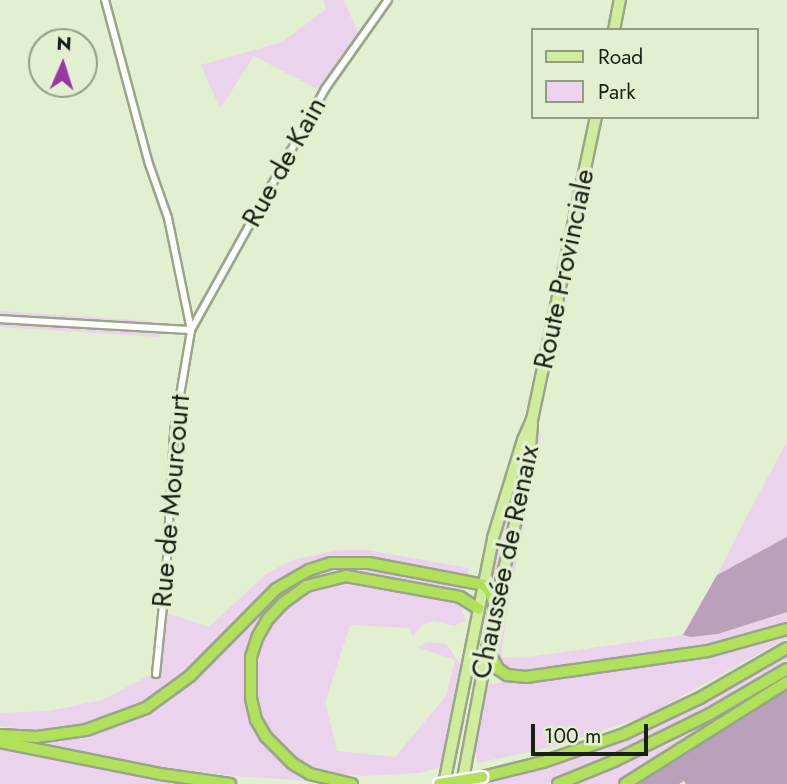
<!DOCTYPE html>
<meta charset="utf-8">
<style>
body{margin:0}
#map{position:relative;width:787px;height:784px;overflow:hidden;background:#e2efd1;font-family:Jost,sans-serif}
div>[style]{position:absolute}
[style*='--x']{left:calc(var(--x)*1px);top:calc(var(--y)*1px);width:calc(var(--w)*1px);rotate:calc(var(--a)*1deg)}
.green>*{inset:0;background:#ecd3ed}
.forest>*{inset:0;background:#bba0bc}
.roads{filter:drop-shadow(2px 0 #99a589) drop-shadow(-2px 0 #99a589) drop-shadow(0 2px #99a589) drop-shadow(0 -2px #99a589)}
.street>*{height:6px;margin:-3px;padding:0 3px;transform-origin:3px;border-radius:3px;background:#fff}
.primary>*{height:10px;margin:-5px;padding:0 5px;transform-origin:5px;border-radius:5px;background:#d0ec9c}
.highway>*{height:10px;margin:-5px;padding:0 5px;transform-origin:5px;border-radius:5px;background:#b1e05a}
.bridges{filter:drop-shadow(2px 0 #fff) drop-shadow(-2px 0 #fff) drop-shadow(0 2px #fff) drop-shadow(0 -2px #fff)}
.highway-bridge>*{height:10px;margin:-5px;padding:0 5px;transform-origin:5px;border-radius:5px;background:#b1e05a}
span{translate:-50% -50%;white-space:nowrap;text-align:center;line-height:1.15;-webkit-text-stroke:7px #e2efd1;paint-order:stroke}
.street-label{font-size:28px;color:#1a1f14}
.legend{position:absolute;left:531px;top:28px;width:228px;height:91px;box-sizing:border-box;background:#e2efd1;border:2px solid #929c85;margin:0;padding:9px 12px;list-style:none;font-size:21px;color:#1a1f14}
.legend li{display:flex;align-items:center;gap:14px;height:35px}
.legend b{width:35px;border:2px solid #929c85}
.north{position:absolute;left:28px;top:28px;width:70px;height:70px;box-sizing:border-box;background:#e2efd1;border:2px solid #929c85;border-radius:50%;rotate:3deg;font-size:19px;font-weight:700;line-height:28px;text-align:center;color:#1a1f14}
.north::after{content:'';display:block;margin:auto;width:24px;height:32px;background:#9838a0;clip-path:polygon(50% 0,100% 100%,50% 72%,0 100%)}
.scale{position:absolute;left:531px;top:724px;width:117px;height:32px;box-sizing:border-box;border:4px solid #1a1f14;border-top:0;padding-left:9px;font-size:21px;line-height:24px;white-space:nowrap;color:#1a1f14;-webkit-text-stroke:5px #e2efd1;paint-order:stroke}
</style>
<div id="map">
<div class="green">
<i style="clip-path:polygon(323px 0,344px 0,358px 33px,319px 90px,254px 56px,220px 109px,201px 65px,282px 42px,326px 9px)"></i>
<i style="clip-path:polygon(0 311px,148px 321px,162px 324px,159px 337px,0 327px)"></i>
<i style="clip-path:polygon(530px 430px,528px 446px,495px 600px,489px 583px,500px 529px)"></i>
<i style="clip-path:polygon(539px 431px,541px 437px,507px 611px,501px 657px,521px 658px,683px 635px,691px 637px,718px 634px,787px 612px,787px 622px,696px 648px,512px 672px,502px 668px,494px 652px)"></i>
<i style="clip-path:polygon(787px 442px,787px 537px,717px 575px,743px 523px)"></i>
<i style="clip-path:polygon(340px 550px,367px 550px,469px 568px,461px 607px,466px 621px,454px 626px,434px 621px,422px 625px,413px 637px,409px 628px,350px 625px,325px 703px,337px 751px,395px 757px,446px 696px,455px 660px,417px 647px,428px 642px,446px 644px,460px 664px,441px 767px,420px 773px,365px 776px,328px 773px,320px 782px,236px 776px,155px 766px,35px 742px,35px 731px,0 726px,0 713px,49px 711px,102px 700px,154px 673px,158px 610px,209px 627px,266px 574px,292px 560px)"></i>
<i style="clip-path:polygon(787px 631px,787px 638px,646px 716px,552px 747px,477px 763px,475px 744px,487px 687px,490px 684px,680px 659px)"></i>
<i style="clip-path:polygon(787px 654px,787px 665px,759px 681px,688px 720px,587px 768px,547px 784px,480px 784px,624px 739px,702px 702px)"></i>
<i style="clip-path:polygon(755px 697px,619px 784px,580px 784px,665px 745px)"></i>
<i style="clip-path:polygon(0 747px,89px 766px,200px 784px,0 784px)"></i>
</div>
<div class="forest">
<i style="clip-path:polygon(787px 537px,787px 612px,718px 634px,691px 637px,683px 635px,717px 575px)"></i>
<i style="clip-path:polygon(787px 690px,787px 784px,686px 784px,684px 781px,679px 784px,639px 784px)"></i>
</div>
<div class="roads">
<div class="street">
<i style="--x:105;--y:0;--w:170;--a:75"></i>
<i style="--x:149;--y:164;--w:57;--a:70.6"></i>
<i style="--x:168;--y:218;--w:114;--a:78.4"></i>
<i style="--x:0;--y:319;--w:191;--a:3.3"></i>
<i style="--x:156;--y:674;--w:99;--a:-84.2"></i>
<i style="--x:166;--y:576;--w:145;--a:-86.8"></i>
<i style="--x:174;--y:431;--w:102;--a:-80.4"></i>
<i style="--x:191;--y:330;--w:276;--a:-60.9"></i>
<i style="--x:325;--y:89;--w:109;--a:-54.7"></i>
</div>
<div class="primary">
<i style="--x:614;--y:30;--w:31;--a:-79"></i>
<i style="--x:444;--y:784;--w:251;--a:-78.7"></i>
<i style="--x:493;--y:538;--w:102;--a:-73"></i>
<i style="--x:523;--y:440;--w:22;--a:-66"></i>
<i style="--x:532;--y:420;--w:310;--a:-78.1"></i>
<i style="--x:462;--y:784;--w:180;--a:-79.4"></i>
<i style="--x:495;--y:607;--w:141;--a:-76.5"></i>
<i style="--x:528;--y:470;--w:46;--a:-85"></i>
</div>
<div class="highway">
<i style="--x:487;--y:648;--w:24;--a:62"></i>
<i style="--x:498;--y:669;--w:11;--a:34"></i>
<i style="--x:507;--y:675;--w:19;--a:6"></i>
<i style="--x:526;--y:677;--w:184;--a:-8.1"></i>
<i style="--x:708;--y:651;--w:82;--a:-15.6"></i>
<i style="--x:0;--y:735;--w:37;--a:3"></i>
<i style="--x:37;--y:737;--w:49;--a:-8.1"></i>
<i style="--x:86;--y:730;--w:64;--a:-20.1"></i>
<i style="--x:146;--y:708;--w:54;--a:-36"></i>
<i style="--x:190;--y:676;--w:122;--a:-45.3"></i>
<i style="--x:276;--y:589;--w:38;--a:-30"></i>
<i style="--x:309;--y:570;--w:23;--a:-18"></i>
<i style="--x:331;--y:563;--w:38;--a:0"></i>
<i style="--x:369;--y:563;--w:117;--a:10.8"></i>
<i style="--x:484;--y:585;--w:11;--a:52"></i>
<i style="--x:491;--y:594;--w:14;--a:73"></i>
<i style="--x:0;--y:742;--w:163;--a:11.3"></i>
<i style="--x:160;--y:774;--w:71;--a:8.1"></i>
<i style="--x:482;--y:777;--w:63;--a:-13.8"></i>
<i style="--x:543;--y:762;--w:86;--a:-19.1"></i>
<i style="--x:624;--y:734;--w:84;--a:-25.3"></i>
<i style="--x:700;--y:698;--w:100;--a:-29.9"></i>
<i style="--x:352;--y:784;--w:43;--a:-166.6"></i>
<i style="--x:310;--y:774;--w:21;--a:-149"></i>
<i style="--x:292;--y:763;--w:37;--a:-135"></i>
<i style="--x:266;--y:737;--w:20;--a:-120"></i>
<i style="--x:256;--y:720;--w:23;--a:-103"></i>
<i style="--x:251;--y:698;--w:41;--a:-90"></i>
<i style="--x:251;--y:657;--w:22;--a:-72"></i>
<i style="--x:258;--y:636;--w:20;--a:-60"></i>
<i style="--x:268;--y:619;--w:22;--a:-47"></i>
<i style="--x:283;--y:603;--w:29;--a:-36"></i>
<i style="--x:306;--y:586;--w:41;--a:-14"></i>
<i style="--x:346;--y:576;--w:116;--a:10.4"></i>
<i style="--x:460;--y:597;--w:22;--a:32"></i>
<i style="--x:558;--y:784;--w:61;--a:-22.3"></i>
<i style="--x:614;--y:761;--w:107;--a:-26.1"></i>
<i style="--x:710;--y:714;--w:89;--a:-30.3"></i>
<i style="--x:625;--y:784;--w:191;--a:-32.2"></i>
</div>
</div>
<div class="bridges">
<div class="highway-bridge">
<i style="--x:439;--y:784;--w:44;--a:-9.2"></i>
</div>
</div>
<div class="street-label">
<span style="left:284px;top:162px;rotate:-61deg">Rue de Kain</span>
<span style="left:564px;top:269px;rotate:-78deg">Route Provinciale</span>
<span style="left:171px;top:501px;rotate:-85deg">Rue de Mourcourt</span>
<span style="left:505px;top:562px;rotate:-78deg">Chaussée de Renaix</span>
</div>
<ul class="legend">
<li><b style="height:9px;background:#d0ec9c"></b>Road</li>
<li><b style="height:19px;background:#ecd3ed"></b>Park</li>
</ul>
<div class="north">N</div>
<div class="scale">100 m</div>
</div>
